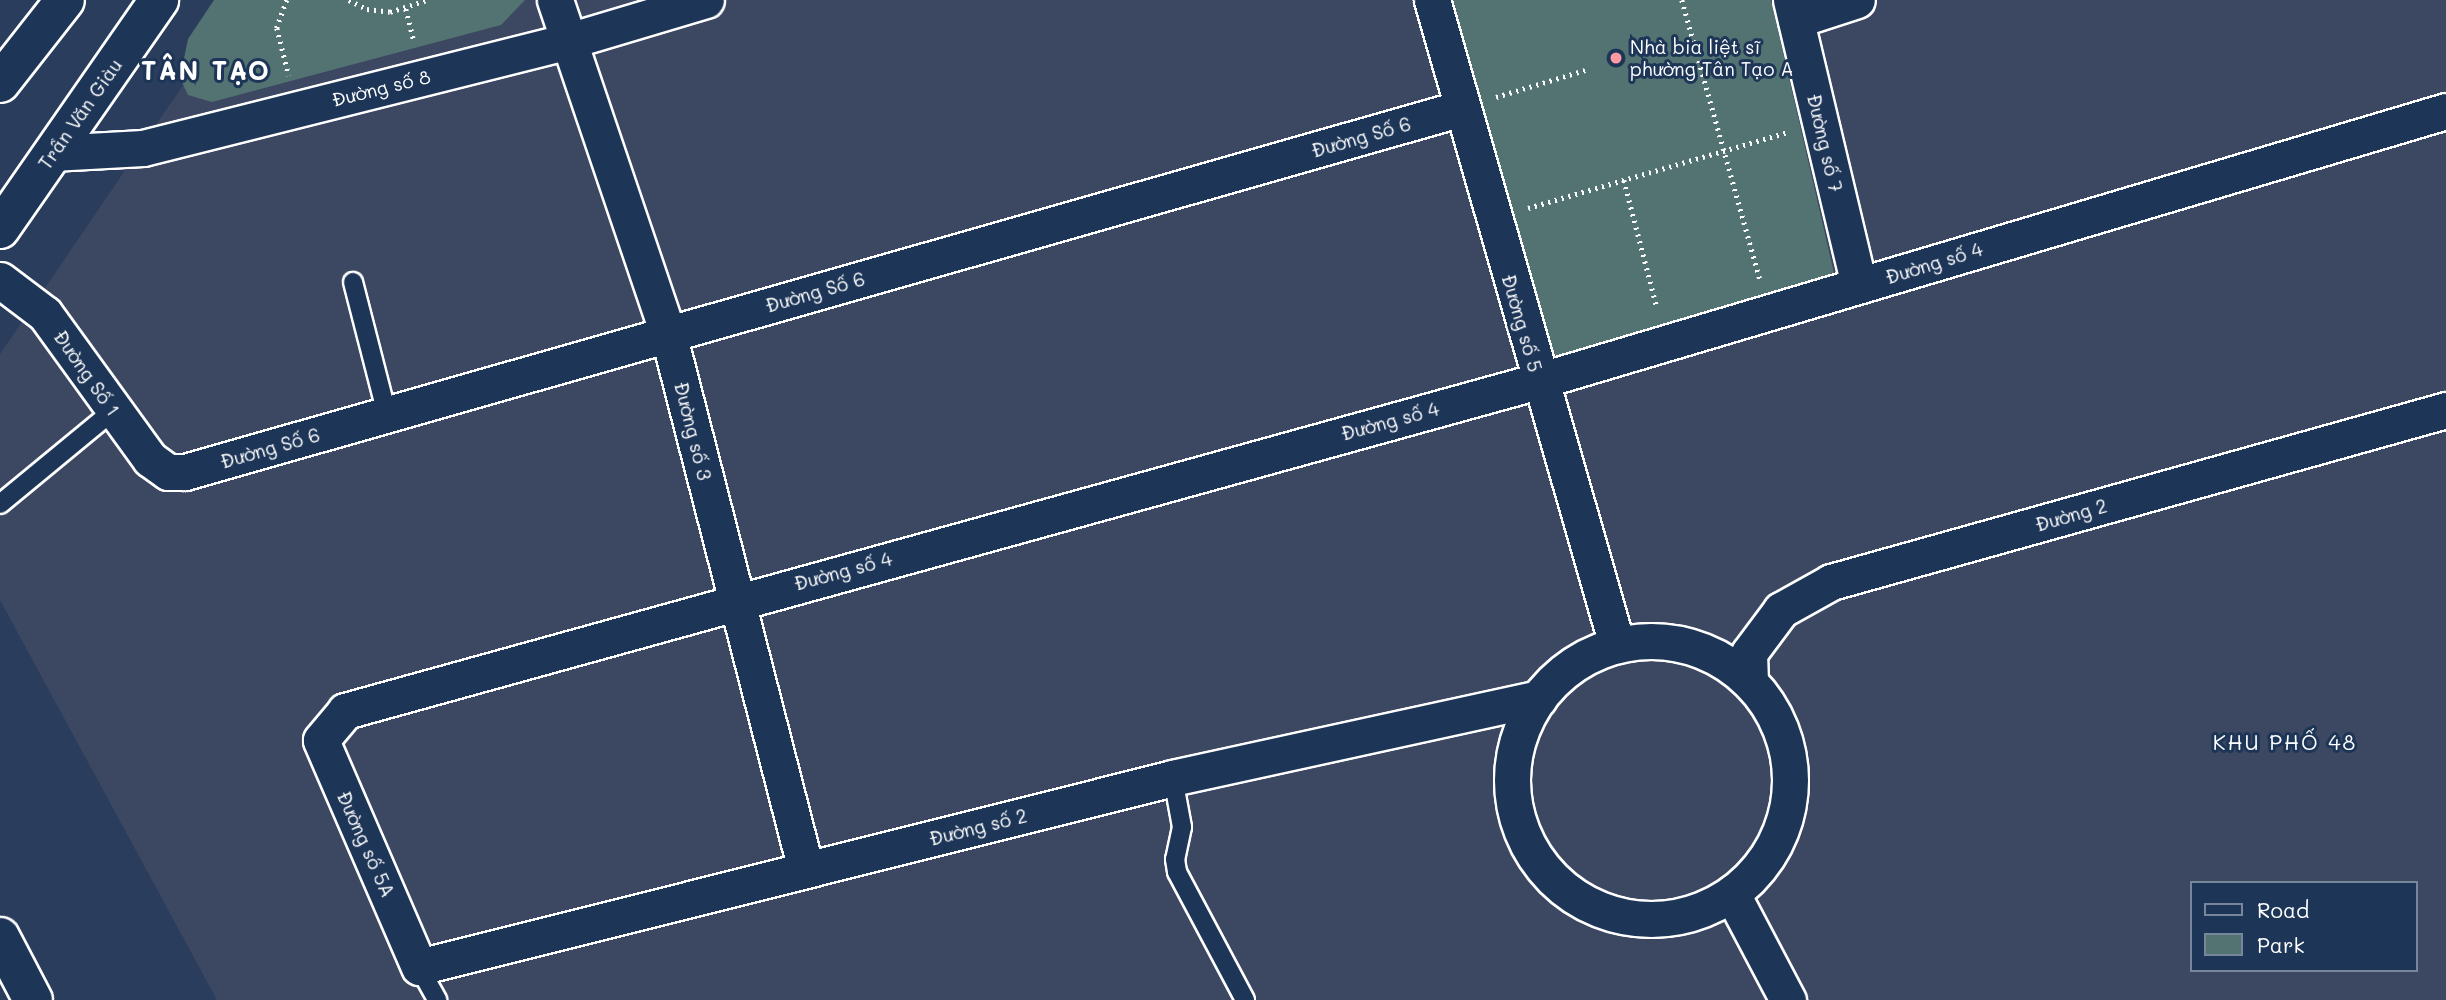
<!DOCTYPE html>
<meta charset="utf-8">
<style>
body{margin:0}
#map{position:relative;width:2446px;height:1000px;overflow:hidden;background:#2b3d5c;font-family:Mali,sans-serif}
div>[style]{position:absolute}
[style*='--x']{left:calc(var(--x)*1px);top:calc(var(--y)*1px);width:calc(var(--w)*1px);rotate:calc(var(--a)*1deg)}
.built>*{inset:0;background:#3c4762}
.green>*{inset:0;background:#537372}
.path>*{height:4.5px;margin-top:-2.25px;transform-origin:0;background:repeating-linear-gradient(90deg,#fff 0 2px,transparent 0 7px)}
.roads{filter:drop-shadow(2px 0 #fff) drop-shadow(-2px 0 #fff) drop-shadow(0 2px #fff) drop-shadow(0 -2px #fff)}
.lane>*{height:18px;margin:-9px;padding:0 9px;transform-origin:9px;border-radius:9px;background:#1d3557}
.street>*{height:35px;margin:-17.5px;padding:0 17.5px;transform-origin:17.5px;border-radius:17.5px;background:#1d3557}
.street>.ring{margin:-17.5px;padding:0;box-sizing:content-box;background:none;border:35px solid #1d3557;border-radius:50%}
.secondary>*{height:38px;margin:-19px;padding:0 19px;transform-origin:19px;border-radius:19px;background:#1d3557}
.dots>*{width:19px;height:19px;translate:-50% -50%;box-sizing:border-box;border:4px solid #1d3557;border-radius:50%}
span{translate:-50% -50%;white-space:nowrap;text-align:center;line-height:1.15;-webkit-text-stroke:6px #1d3557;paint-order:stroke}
.poi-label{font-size:19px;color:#fff}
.left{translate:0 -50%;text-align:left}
.street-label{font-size:19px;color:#fff}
.neighbourhood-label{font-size:21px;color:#fff;letter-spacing:2px}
.district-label{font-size:26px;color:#fff;font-weight:700;letter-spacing:2px}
.legend{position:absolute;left:2190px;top:881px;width:228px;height:91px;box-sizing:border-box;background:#1d3557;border:2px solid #77869a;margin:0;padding:9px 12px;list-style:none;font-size:21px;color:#fff}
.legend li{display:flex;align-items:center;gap:14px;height:35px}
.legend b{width:35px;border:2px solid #77869a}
</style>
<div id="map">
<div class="built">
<i style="clip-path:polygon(evenodd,241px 0,2446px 0,2446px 1000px,217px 1000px,0 600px,0 354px,241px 0,2192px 883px,2416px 883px,2416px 970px,2192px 970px,2192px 883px)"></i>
</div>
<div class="green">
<i style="clip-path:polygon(214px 0,525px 0,501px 25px,212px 102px,188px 95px,180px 78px,188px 39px)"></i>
<i style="clip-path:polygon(1453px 0,1771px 0,1834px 273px,1549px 360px)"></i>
</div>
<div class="path">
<i style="--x:287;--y:0;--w:30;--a:110"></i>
<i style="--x:277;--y:28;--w:49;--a:76"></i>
<i style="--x:349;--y:0;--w:20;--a:27"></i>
<i style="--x:367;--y:9;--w:23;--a:7"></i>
<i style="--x:390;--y:12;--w:39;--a:-18"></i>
<i style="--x:1682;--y:0;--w:290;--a:74.4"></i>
<i style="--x:406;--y:9;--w:34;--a:76"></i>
<i style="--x:1496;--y:97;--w:97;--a:-16.8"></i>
<i style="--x:1624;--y:180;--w:132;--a:75.5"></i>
<i style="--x:1528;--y:208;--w:271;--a:-16.3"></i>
</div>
<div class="roads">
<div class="lane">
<i style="--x:353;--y:282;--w:136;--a:75.6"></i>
<i style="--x:0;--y:504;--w:148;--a:-39.5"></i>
<i style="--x:1173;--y:778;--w:50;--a:79.6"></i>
<i style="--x:1182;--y:827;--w:33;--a:102"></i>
<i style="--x:1175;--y:859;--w:13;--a:81"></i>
<i style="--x:1177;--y:872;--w:145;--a:62"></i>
<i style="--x:419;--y:967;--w:38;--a:61"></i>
</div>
<div class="street">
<i style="--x:555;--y:0;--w:352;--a:71.3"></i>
<i style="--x:668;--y:333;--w:554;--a:75.59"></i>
<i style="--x:1432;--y:0;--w:671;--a:74"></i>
<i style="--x:1791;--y:0;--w:293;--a:76.6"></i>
<i style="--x:1796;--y:20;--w:64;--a:-18.2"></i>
<i style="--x:52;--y:153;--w:91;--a:-3.1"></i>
<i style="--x:143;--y:148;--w:435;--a:-14.1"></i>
<i style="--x:565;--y:42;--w:147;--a:-16.6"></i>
<i style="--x:0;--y:280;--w:56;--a:37.1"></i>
<i style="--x:45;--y:314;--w:179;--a:54.1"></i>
<i style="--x:150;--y:459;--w:22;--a:36"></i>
<i style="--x:168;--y:472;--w:17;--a:0"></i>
<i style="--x:185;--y:472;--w:1328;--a:-15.91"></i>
<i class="ring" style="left:1512px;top:641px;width:243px;height:243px"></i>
<i style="--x:1750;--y:682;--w:29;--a:-92"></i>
<i style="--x:1749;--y:653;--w:54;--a:-53.3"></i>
<i style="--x:1781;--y:610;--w:57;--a:-29.2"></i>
<i style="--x:1831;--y:582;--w:639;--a:-15.62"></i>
<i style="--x:1539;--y:698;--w:375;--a:167.7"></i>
<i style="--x:1173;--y:778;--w:777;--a:165.93"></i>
<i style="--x:419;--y:967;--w:247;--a:-113.4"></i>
<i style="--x:321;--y:740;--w:38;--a:-50"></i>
<i style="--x:345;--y:711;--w:1238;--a:-15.46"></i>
<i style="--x:1538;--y:381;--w:947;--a:-16.56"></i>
<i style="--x:1732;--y:894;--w:120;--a:62.2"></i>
</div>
<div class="secondary">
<i style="--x:0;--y:83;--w:105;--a:-51.9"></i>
<i style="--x:0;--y:229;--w:279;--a:-55.2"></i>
<i style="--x:0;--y:937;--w:71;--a:62.4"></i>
</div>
</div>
<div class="dots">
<i style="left:1616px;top:58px;background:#ff9aa2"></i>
</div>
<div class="poi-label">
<span class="left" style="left:1630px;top:58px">Nhà bia liệt sĩ<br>phường Tân Tạo A</span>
</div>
<div class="street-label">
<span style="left:381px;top:88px;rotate:-14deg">Đường số 8</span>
<span style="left:80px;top:114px;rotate:-55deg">Trần Văn Giàu</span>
<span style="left:1361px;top:137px;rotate:-16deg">Đường Số 6</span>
<span style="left:1825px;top:143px;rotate:77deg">Đường số 7</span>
<span style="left:1934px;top:263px;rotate:-17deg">Đường số 4</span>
<span style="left:815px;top:292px;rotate:-16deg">Đường Số 6</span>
<span style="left:1522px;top:323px;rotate:74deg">Đường số 5</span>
<span style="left:87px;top:373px;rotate:55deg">Đường Số 1</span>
<span style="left:1390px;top:421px;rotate:-15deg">Đường số 4</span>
<span style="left:693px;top:431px;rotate:76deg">Đường số 3</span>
<span style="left:270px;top:448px;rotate:-16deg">Đường Số 6</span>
<span style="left:2071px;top:515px;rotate:-16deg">Đường 2</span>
<span style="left:843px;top:571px;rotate:-15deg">Đường số 4</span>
<span style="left:978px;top:827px;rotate:-14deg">Đường số 2</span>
<span style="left:366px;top:844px;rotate:66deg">Đường số 5A</span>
</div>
<div class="neighbourhood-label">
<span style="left:2285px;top:742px">KHU PHỐ 48</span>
</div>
<div class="district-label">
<span style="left:206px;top:71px">TÂN TẠO</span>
</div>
<ul class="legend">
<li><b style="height:9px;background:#1d3557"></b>Road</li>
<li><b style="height:19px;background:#537372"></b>Park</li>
</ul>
</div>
